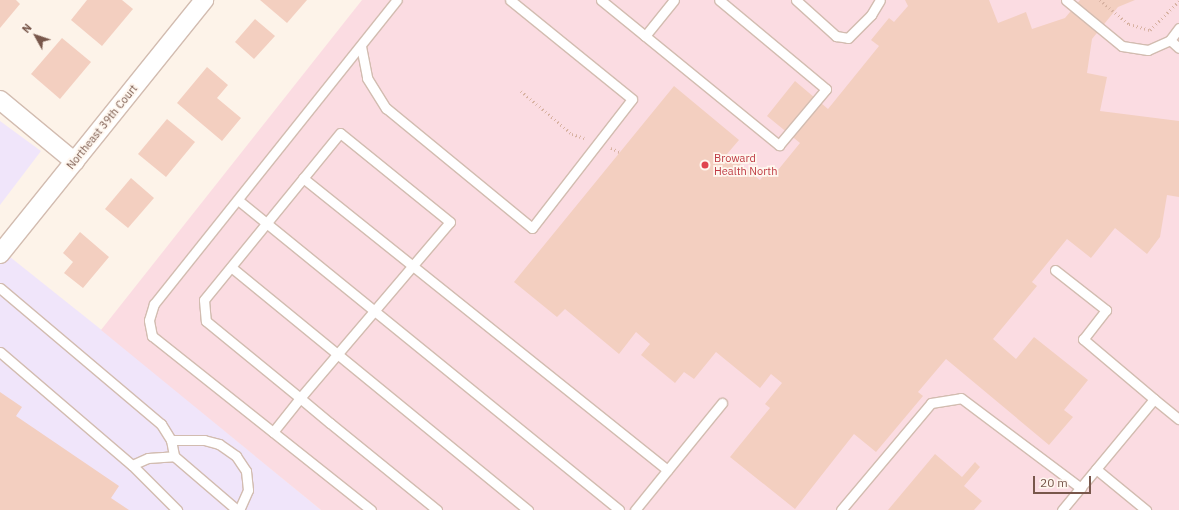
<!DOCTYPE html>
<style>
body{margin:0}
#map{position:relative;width:1179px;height:510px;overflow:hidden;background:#fdf3e9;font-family:"IBM Plex Sans",sans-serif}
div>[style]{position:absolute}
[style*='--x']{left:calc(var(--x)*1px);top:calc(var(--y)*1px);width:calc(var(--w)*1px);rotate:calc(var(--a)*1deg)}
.education>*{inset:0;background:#f0e5fa}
.medical>*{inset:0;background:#fbdce2}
.building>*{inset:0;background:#f3cfc0}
.path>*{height:2.5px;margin-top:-1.25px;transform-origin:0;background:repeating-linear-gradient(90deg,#d8b2a2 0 1px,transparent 0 4px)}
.roads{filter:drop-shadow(1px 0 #d2bcb0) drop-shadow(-1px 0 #d2bcb0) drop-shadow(0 1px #d2bcb0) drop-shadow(0 -1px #d2bcb0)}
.service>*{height:9px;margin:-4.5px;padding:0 4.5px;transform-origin:4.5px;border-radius:4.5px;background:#fff}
.minor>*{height:18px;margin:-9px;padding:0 9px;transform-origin:9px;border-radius:9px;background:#fff}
.dots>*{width:11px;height:11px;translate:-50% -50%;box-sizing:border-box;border:2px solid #fff7ef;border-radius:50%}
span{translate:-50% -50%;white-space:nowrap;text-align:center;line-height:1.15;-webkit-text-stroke:3.5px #fff7ef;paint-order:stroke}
.street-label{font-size:11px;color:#78574b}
.health-label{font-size:11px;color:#be3a42}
.left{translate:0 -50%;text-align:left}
.north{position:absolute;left:16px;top:16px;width:40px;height:40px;-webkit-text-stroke:3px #fff7ef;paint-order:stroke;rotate:310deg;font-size:11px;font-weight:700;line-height:16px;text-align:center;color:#78574b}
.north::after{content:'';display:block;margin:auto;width:14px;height:18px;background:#78574b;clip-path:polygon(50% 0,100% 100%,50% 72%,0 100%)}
.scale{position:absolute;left:1033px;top:476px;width:58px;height:18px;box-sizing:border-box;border:2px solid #78574b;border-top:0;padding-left:5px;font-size:12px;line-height:14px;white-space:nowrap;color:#78574b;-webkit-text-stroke:3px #fff7ef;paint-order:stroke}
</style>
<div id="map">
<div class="education">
<i style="clip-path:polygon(0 121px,41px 151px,0 205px)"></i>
<i style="clip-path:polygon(0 249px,133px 355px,321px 510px,0 510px)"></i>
</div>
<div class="medical">
<i style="clip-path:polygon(362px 0,1179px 0,1179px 510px,321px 510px,101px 330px)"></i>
</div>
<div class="building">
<i style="clip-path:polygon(0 0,16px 0,20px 4px,0 28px)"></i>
<i style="clip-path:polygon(87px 0,122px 0,133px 9px,102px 46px,71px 20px)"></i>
<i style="clip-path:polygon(260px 0,307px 0,287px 23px)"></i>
<i style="clip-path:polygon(905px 0,989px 0,998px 23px,1026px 12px,1032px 29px,1065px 18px,1080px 0,1135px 0,1118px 7px,1092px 39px,1087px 73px,1107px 77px,1100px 111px,1179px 121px,1179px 197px,1167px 195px,1160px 237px,1147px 254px,1115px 228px,1091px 258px,1067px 239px,1032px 282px,1037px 286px,993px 339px,1016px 359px,1034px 337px,1088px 380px,1064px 410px,1073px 417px,1049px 445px,946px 359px,918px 392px,923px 396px,876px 452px,854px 434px,795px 509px,730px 457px,770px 408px,765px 404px,782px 383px,771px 374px,760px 388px,716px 352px,694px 379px,684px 372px,675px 383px,641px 355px,650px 344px,636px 332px,619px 354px,565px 309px,557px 317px,514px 282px,674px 86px,739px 140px,727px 154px,760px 180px,772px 165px,778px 170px,800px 143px,767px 116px,795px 81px,828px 109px,879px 46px,871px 40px,889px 18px,894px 22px,908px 6px)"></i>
<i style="clip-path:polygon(255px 19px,275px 36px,254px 59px,235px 42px)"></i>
<i style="clip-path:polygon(62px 38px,91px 62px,60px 99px,31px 74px)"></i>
<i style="clip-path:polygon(207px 67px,228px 85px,217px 98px,241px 118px,222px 141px,177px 103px)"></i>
<i style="clip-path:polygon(167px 119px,195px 142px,166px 177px,138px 154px)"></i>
<i style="clip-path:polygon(131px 178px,154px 198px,128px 228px,105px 209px)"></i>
<i style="clip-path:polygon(80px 232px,109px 257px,83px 288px,64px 273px,73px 262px,63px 253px)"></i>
<i style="clip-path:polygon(0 392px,22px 407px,16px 416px,119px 486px,111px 498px,129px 510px,0 510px)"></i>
<i style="clip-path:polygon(935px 454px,962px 477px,975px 462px,980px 467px,964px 486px,982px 501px,974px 510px,888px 510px)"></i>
</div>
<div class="path">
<i style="--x:1100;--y:0;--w:38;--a:40"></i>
<i style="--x:1129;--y:24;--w:22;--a:16"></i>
<i style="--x:1150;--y:30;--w:41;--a:-45"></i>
<i style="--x:521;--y:91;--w:67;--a:40.1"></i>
<i style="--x:572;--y:134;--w:13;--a:18"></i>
<i style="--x:611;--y:148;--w:10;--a:24"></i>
</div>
<div class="roads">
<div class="service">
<i style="--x:601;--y:0;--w:230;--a:39.2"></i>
<i style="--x:779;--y:145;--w:73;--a:-50"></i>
<i style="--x:826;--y:89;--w:139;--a:-140.2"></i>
<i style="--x:796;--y:0;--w:54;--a:42"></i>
<i style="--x:836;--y:36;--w:12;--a:9"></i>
<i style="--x:848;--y:38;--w:33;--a:-45"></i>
<i style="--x:871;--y:15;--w:17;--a:-59"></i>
<i style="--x:1066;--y:0;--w:72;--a:39.4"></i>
<i style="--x:1122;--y:46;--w:26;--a:9"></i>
<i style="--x:1148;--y:50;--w:24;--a:-24"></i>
<i style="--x:1170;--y:40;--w:15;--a:-53"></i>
<i style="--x:645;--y:36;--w:46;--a:-51.1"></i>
<i style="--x:1170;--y:40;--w:12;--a:42"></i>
<i style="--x:361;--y:46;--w:33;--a:79"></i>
<i style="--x:367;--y:78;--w:36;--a:58"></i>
<i style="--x:386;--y:108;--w:189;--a:39.4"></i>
<i style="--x:532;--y:228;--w:163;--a:-52.2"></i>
<i style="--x:632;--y:99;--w:157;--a:-140.9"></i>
<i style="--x:303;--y:178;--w:467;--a:38.7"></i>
<i style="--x:238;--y:200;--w:491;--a:39.1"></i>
<i style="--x:231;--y:267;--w:384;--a:39.3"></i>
<i style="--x:1055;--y:270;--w:65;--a:38.1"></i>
<i style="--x:1106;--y:310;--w:37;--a:128"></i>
<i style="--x:1083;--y:339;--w:93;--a:40.2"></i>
<i style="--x:0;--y:288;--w:211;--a:40.2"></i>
<i style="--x:161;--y:424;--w:19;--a:58"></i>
<i style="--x:171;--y:440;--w:16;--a:79"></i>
<i style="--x:174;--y:456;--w:83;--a:40.6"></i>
<i style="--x:0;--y:352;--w:174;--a:40.6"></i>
<i style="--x:132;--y:465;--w:64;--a:45"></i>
<i style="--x:273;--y:432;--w:43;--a:-51.5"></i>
<i style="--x:300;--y:398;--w:231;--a:-49.6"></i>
<i style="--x:450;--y:222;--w:141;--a:-141"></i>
<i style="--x:340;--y:133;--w:215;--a:129.2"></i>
<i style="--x:204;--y:300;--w:21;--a:85"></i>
<i style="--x:206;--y:321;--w:122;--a:39.3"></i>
<i style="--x:300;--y:398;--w:39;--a:40"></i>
<i style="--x:330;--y:423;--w:138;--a:39.1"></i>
<i style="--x:171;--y:440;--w:33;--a:0"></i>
<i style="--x:204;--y:440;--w:16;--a:15"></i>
<i style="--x:219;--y:444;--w:21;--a:35"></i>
<i style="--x:236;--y:456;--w:18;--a:56"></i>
<i style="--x:246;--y:471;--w:19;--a:84"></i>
<i style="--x:248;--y:490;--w:22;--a:114"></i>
<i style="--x:132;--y:465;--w:17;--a:-24"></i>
<i style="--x:148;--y:458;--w:26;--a:-4"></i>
<i style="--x:1096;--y:469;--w:65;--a:39.4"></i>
<i style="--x:371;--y:510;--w:280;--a:-141.5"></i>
<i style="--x:152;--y:336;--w:16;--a:-101"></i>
<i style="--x:149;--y:320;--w:17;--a:-73"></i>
<i style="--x:154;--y:304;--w:389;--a:-51.4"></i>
<i style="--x:635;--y:510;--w:138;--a:-50.9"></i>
<i style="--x:841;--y:510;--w:140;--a:-49.9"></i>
<i style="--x:931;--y:403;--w:30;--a:-9"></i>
<i style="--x:961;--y:398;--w:150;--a:36.9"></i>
<i style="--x:1062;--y:510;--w:144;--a:-50.3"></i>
<i style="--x:1154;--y:399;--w:32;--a:39"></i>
</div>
<div class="minor">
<i style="--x:0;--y:100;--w:97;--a:39.6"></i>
<i style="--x:0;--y:254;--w:326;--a:-51.2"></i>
</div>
</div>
<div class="dots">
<i style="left:705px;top:165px;background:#e0444e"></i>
</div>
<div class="street-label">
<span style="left:102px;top:127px;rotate:-51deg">Northeast 39th Court</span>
</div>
<div class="health-label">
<span class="left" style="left:714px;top:165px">Broward<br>Health North</span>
</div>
<div class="north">N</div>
<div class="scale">20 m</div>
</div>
